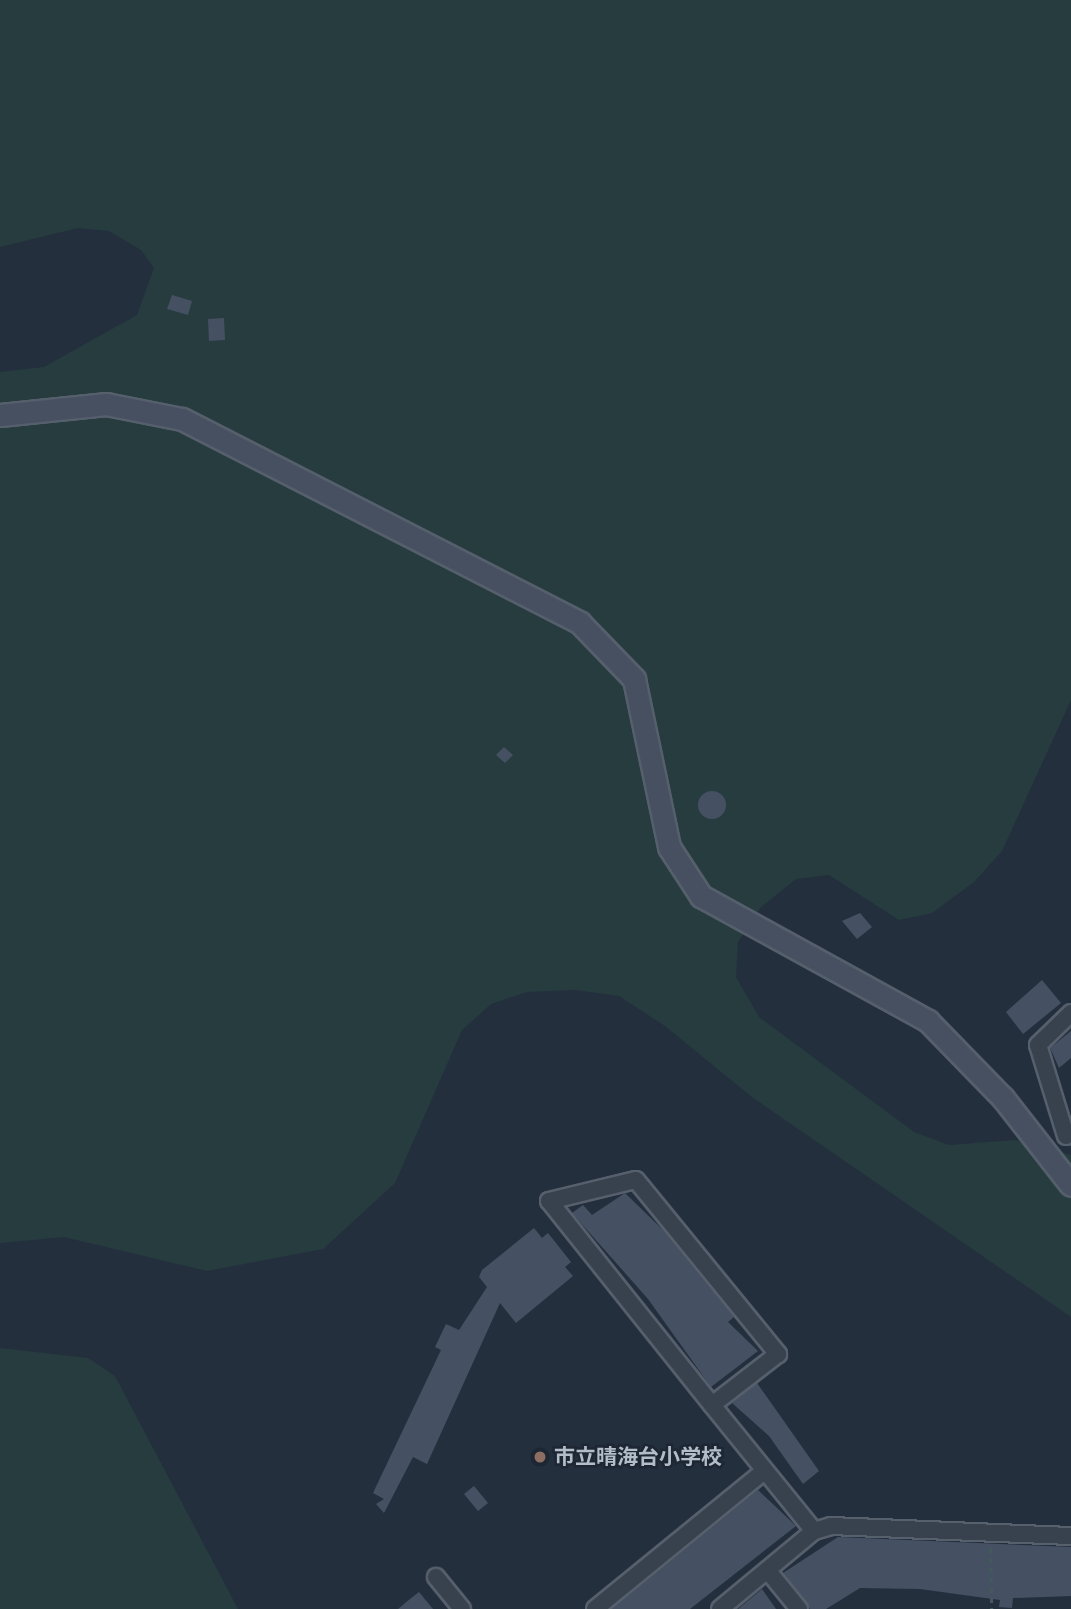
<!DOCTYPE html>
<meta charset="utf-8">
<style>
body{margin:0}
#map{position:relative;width:1071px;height:1609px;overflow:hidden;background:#242f3e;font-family:Jost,"Noto Sans JP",sans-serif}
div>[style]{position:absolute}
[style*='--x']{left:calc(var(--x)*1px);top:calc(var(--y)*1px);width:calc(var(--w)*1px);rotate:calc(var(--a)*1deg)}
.green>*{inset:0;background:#263c3f}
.building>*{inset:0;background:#455162}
.round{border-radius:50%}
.path>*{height:2.5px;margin-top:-1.25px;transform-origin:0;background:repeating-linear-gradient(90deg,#44595c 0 5px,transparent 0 10px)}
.roads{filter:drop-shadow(2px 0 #565f6c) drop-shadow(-2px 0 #565f6c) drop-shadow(0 2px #565f6c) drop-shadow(0 -2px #565f6c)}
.street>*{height:16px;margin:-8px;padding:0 8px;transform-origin:8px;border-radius:8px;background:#38414e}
.secondary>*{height:21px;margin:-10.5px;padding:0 10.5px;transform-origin:10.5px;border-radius:10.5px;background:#465061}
.dots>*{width:19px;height:19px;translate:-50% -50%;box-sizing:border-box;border:4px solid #1d2633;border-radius:50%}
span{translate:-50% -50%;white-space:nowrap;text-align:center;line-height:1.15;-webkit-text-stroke:5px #1d2633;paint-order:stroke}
.poi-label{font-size:21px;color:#b4bcc9;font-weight:700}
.left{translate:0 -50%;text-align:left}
</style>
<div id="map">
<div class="green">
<i style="clip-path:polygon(0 0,1071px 0,1071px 700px,1002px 851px,974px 882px,932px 913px,899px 920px,829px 875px,796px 879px,761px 907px,738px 942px,736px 977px,759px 1017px,914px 1132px,949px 1145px,1015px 1140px,1071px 1155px,1071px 1317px,752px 1097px,665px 1026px,619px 996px,575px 990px,527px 992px,491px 1004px,462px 1030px,395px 1183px,323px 1249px,207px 1271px,64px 1237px,0 1243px,0 372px,44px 367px,137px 315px,154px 268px,141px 250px,109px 231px,78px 228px,0 247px)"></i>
<i style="clip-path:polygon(0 1348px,88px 1358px,115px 1376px,238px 1609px,0 1609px)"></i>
</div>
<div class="building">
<i style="clip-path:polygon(172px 295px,192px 301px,188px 315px,167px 309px)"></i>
<i style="clip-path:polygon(224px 318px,225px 340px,209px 341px,208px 319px)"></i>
<i style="clip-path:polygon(504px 747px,513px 755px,505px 763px,496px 755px)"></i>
<i class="round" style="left:698px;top:791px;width:28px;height:28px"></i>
<i style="clip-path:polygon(860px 913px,872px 927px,857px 939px,842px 921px)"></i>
<i style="clip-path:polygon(1042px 980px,1061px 1003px,1023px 1034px,1006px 1012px)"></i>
<i style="clip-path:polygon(1071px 1031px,1071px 1058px,1059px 1068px,1050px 1048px)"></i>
<i style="clip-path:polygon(625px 1193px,663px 1230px,734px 1317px,728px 1322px,758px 1351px,711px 1387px,648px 1299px,572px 1213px,583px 1205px,592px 1215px)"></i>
<i style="clip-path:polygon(534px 1228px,542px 1238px,548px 1233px,571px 1262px,565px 1267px,573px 1276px,516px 1323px,500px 1303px,427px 1464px,413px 1457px,384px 1513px,376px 1504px,384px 1499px,373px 1493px,441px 1350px,435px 1347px,446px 1324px,459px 1330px,487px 1287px,479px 1277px,482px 1270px)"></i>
<i style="clip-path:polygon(757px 1383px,819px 1471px,803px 1484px,769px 1436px,732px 1403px)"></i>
<i style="clip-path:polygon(474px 1486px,488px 1503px,478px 1511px,464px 1494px)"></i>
<i style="clip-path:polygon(758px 1490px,796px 1526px,690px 1609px,612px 1609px)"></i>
<i style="clip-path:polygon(838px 1537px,1071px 1547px,1071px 1596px,1013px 1598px,1012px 1608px,999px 1607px,1000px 1600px,920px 1589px,860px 1588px,826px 1609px,810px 1609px,783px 1573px)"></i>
<i style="clip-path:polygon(762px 1589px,776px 1609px,738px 1609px)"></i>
<i style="clip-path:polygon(419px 1592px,433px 1609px,398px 1609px,410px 1599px)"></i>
</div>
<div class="path">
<i style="--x:991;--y:1548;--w:61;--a:89.1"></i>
</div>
<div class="roads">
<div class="street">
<i style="--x:1066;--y:1136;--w:95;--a:-107.1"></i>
<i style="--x:1038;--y:1045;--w:46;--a:-44.1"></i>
<i style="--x:636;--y:1180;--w:225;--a:50.8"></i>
<i style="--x:778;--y:1354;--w:83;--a:142.3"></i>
<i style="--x:712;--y:1405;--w:261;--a:-128.6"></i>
<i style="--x:549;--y:1201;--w:89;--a:-13.6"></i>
<i style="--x:712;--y:1405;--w:162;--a:51"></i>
<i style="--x:768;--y:1571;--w:49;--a:50.8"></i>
<i style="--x:436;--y:1577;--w:41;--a:50.9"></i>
<i style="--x:595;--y:1609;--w:217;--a:-39.2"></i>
<i style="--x:720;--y:1609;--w:122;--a:-39.7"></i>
<i style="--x:814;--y:1531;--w:18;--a:-16"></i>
<i style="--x:831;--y:1526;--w:240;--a:2.4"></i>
</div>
<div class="secondary">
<i style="--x:0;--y:415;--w:107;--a:-5.9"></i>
<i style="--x:106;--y:404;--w:77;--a:11.2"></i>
<i style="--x:182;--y:419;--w:447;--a:27.1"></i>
<i style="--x:580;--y:623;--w:78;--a:46"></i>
<i style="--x:634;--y:679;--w:172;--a:78.2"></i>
<i style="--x:669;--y:847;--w:59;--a:56.9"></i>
<i style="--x:701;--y:896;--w:259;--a:28.8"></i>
<i style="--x:928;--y:1021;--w:107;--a:45.8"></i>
<i style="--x:1003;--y:1098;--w:110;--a:52"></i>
</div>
</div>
<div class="dots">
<i style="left:540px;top:1457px;background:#8d6e63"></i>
</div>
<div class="poi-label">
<span class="left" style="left:554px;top:1457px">市立晴海台小学校</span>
</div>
</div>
